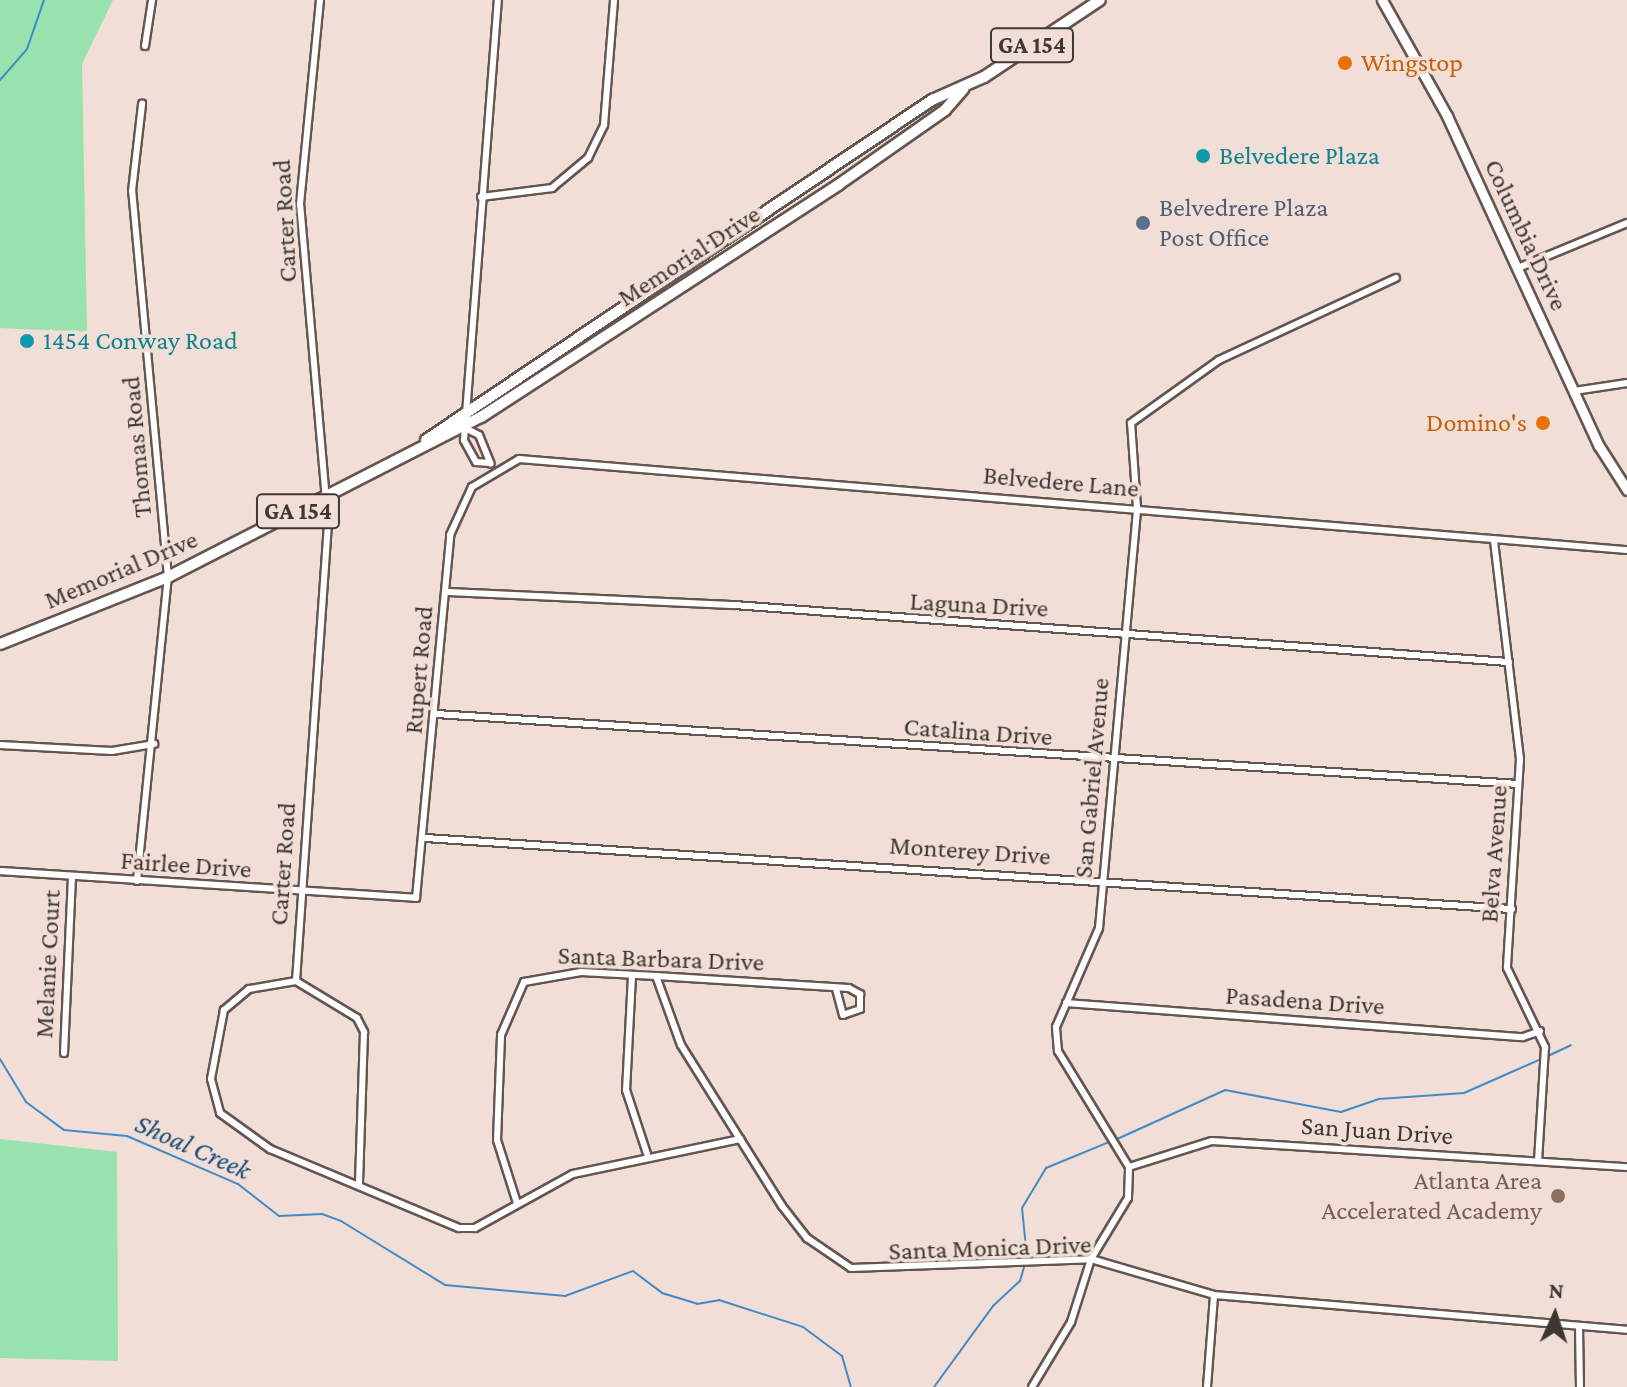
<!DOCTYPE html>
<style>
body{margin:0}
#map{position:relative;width:1627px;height:1387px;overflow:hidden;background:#f1ded7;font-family:"Crimson Pro",serif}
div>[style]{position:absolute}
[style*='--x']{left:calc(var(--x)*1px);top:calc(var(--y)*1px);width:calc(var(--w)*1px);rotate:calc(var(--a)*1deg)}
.green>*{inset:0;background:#97e2ad}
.stream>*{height:2px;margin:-1px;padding:0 1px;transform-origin:1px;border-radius:1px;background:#428ac6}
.roads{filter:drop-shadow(2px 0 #655550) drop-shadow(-2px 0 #655550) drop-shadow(0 2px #655550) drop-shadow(0 -2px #655550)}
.minor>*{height:6px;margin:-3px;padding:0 3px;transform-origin:3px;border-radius:3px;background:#fff}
.secondary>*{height:9px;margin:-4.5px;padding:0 4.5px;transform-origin:4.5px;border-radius:4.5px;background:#fff}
.primary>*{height:10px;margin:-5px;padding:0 5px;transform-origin:5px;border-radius:5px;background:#fff}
.dots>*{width:22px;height:22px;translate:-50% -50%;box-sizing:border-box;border:4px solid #f1ded7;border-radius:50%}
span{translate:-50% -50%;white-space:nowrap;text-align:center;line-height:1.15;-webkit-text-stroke:7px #f1ded7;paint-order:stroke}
.shield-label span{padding:2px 6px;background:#f1ded7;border:2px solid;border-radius:6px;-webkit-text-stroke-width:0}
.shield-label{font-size:24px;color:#3e3734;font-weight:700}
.food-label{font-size:26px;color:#c56008}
.left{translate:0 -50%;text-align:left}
.right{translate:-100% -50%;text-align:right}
.culture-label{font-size:26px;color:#0d838f}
.service-label{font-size:26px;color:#4e5e75}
.street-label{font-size:26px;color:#3e3734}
.education-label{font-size:26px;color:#785e54}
.water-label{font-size:28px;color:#194e77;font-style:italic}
.north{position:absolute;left:1515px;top:1275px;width:80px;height:80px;-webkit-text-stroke:6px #f1ded7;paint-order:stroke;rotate:3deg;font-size:22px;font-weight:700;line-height:32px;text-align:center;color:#3e3734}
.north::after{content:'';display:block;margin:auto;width:28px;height:36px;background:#3e3734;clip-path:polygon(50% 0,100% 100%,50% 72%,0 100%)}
</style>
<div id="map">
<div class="green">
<i style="clip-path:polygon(0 0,113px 0,82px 64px,87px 332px,0 328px)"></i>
<i style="clip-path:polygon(0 1139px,117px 1152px,118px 1361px,0 1358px)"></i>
</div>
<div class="stream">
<i style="--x:0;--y:80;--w:41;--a:-48.9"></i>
<i style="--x:27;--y:49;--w:52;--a:-70.9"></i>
<i style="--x:1550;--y:1055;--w:23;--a:-25"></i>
<i style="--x:0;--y:1059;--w:50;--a:58.8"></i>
<i style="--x:26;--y:1102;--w:47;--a:36.4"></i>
<i style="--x:64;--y:1130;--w:63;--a:5.4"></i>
<i style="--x:127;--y:1136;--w:121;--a:23.4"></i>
<i style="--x:238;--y:1184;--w:52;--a:38"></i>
<i style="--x:279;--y:1216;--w:43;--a:-2.7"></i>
<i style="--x:322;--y:1214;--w:20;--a:20"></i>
<i style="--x:341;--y:1221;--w:122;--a:31.6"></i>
<i style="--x:445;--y:1285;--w:121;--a:5.2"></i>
<i style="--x:565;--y:1296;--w:72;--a:-20.2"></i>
<i style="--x:633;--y:1271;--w:36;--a:37"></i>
<i style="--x:662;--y:1293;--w:37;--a:17"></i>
<i style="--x:697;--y:1304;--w:22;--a:-10"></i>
<i style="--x:719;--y:1300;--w:88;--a:17.8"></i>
<i style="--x:803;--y:1327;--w:49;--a:36.6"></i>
<i style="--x:842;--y:1356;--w:32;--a:74"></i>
<i style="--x:1115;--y:1140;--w:121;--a:-24.4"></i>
<i style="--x:1225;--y:1090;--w:118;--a:10.7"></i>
<i style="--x:1341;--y:1112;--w:40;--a:-18.9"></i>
<i style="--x:1379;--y:1099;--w:85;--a:-4"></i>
<i style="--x:1464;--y:1093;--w:84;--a:-23.8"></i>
<i style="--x:1027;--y:1258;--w:50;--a:-95.7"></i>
<i style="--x:1022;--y:1208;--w:47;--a:-59"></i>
<i style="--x:1046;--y:1168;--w:68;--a:-22.4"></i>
<i style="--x:934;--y:1387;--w:100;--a:-53.9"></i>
<i style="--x:993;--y:1306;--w:37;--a:-43"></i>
<i style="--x:1020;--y:1281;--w:18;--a:-74"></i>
</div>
<div class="roads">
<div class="minor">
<i style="--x:145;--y:46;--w:47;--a:-81.3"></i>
<i style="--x:481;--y:197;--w:72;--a:-7.2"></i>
<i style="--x:552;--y:188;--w:47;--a:-39.8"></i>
<i style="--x:588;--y:158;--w:37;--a:-64"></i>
<i style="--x:604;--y:125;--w:125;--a:-85.4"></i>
<i style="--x:1518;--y:268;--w:118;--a:-22.4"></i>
<i style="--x:1574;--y:391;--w:54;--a:-8.6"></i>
<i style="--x:467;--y:429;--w:13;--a:27"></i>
<i style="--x:479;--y:435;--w:31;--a:68"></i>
<i style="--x:490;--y:463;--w:14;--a:-176"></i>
<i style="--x:476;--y:462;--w:25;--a:-119"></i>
<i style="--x:464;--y:440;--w:441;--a:-85.6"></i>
<i style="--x:1494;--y:541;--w:220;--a:83.2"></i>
<i style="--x:1520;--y:759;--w:209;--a:93.6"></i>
<i style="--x:1507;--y:968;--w:88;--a:64.3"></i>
<i style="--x:1545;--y:1047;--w:114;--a:93.5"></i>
<i style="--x:446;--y:592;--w:288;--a:2.6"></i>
<i style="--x:734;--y:605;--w:777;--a:4.21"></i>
<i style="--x:436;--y:714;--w:1084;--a:3.7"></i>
<i style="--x:0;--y:745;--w:112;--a:3.1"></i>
<i style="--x:112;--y:751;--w:43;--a:-9.5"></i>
<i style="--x:425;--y:838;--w:1089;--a:3.74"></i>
<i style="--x:0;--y:871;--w:417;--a:3.7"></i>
<i style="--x:416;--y:898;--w:365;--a:-84.6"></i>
<i style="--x:450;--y:535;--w:53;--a:-65.4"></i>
<i style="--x:472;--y:487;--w:55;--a:-30.8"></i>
<i style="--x:519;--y:459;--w:1112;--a:4.7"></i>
<i style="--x:137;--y:881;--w:306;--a:-84.2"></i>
<i style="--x:168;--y:577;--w:388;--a:-95.3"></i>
<i style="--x:132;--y:191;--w:88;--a:-83.4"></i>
<i style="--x:632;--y:976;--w:114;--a:93"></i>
<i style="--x:626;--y:1090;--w:67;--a:71.8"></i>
<i style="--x:656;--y:976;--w:73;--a:70.1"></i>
<i style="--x:681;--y:1045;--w:190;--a:57.9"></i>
<i style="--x:782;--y:1206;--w:41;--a:52"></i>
<i style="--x:807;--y:1238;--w:53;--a:34.3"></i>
<i style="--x:851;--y:1268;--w:240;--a:-2.1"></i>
<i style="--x:1091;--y:1259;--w:128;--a:16.3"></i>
<i style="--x:1214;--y:1295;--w:414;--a:4.8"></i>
<i style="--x:296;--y:981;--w:459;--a:-86"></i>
<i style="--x:328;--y:523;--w:320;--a:-95"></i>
<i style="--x:300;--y:204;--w:205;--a:-84.4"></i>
<i style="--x:296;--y:981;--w:48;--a:170.3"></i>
<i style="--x:249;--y:989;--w:33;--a:140"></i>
<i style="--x:224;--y:1010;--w:70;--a:100.7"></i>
<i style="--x:211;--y:1079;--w:35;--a:75"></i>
<i style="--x:220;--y:1113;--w:62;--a:35.8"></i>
<i style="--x:270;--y:1149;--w:205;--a:22.7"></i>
<i style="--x:459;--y:1228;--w:16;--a:0"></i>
<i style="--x:475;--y:1228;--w:112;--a:-28.9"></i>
<i style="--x:573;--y:1174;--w:171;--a:-11.8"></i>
<i style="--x:296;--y:981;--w:71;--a:31.2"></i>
<i style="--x:357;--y:1018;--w:16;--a:63"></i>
<i style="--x:364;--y:1032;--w:153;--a:91.9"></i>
<i style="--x:1066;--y:1003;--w:458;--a:4.3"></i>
<i style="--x:1523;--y:1037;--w:18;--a:-19"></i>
<i style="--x:64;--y:1053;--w:175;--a:-87.4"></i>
<i style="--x:1129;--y:1167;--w:87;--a:-17.4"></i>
<i style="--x:1212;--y:1141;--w:416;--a:3.6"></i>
<i style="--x:517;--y:1203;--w:66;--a:-107.6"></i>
<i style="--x:497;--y:1140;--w:105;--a:-87.8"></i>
<i style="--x:501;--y:1035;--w:58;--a:-66.5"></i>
<i style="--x:524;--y:982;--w:58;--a:-10"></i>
<i style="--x:581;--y:972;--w:75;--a:3.1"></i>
<i style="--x:656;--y:976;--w:193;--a:3.6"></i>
<i style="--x:849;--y:988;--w:13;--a:29"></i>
<i style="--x:860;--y:994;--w:15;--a:90"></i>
<i style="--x:860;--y:1009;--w:18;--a:161"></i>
<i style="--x:843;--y:1015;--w:28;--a:-105"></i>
<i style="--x:1579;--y:1326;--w:61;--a:89.1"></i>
<i style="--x:1032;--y:1387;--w:76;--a:-59"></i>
<i style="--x:1071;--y:1322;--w:66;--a:-72.4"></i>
<i style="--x:1091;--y:1259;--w:71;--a:-58.8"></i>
<i style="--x:1128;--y:1198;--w:31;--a:-88"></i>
<i style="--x:1129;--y:1167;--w:136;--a:-121.5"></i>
<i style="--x:1058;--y:1051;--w:24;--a:-95"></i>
<i style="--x:1056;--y:1027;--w:108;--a:-66.5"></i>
<i style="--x:1099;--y:928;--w:422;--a:-84.8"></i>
<i style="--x:1137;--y:508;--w:85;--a:-94"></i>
<i style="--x:1131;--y:423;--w:108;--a:-35.6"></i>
<i style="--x:1219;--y:360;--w:195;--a:-24.9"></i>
<i style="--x:1207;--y:1387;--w:92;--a:-85.6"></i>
</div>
<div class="secondary">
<i style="--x:1382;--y:0;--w:133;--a:60.7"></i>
<i style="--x:1447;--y:116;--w:363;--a:65.3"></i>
<i style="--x:1599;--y:446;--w:52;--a:57.5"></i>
</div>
<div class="primary">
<i style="--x:426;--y:440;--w:610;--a:-33.9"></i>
<i style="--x:932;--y:100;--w:57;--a:-23.9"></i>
<i style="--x:984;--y:77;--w:139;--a:-33.6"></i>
<i style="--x:0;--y:644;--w:181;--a:-21.7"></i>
<i style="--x:168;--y:577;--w:352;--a:-27.1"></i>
<i style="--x:481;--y:417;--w:426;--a:-33"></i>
<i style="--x:838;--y:185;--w:131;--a:-35"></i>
<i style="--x:945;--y:110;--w:28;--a:-49"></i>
</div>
</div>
<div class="dots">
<i style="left:1345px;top:63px;background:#e8710a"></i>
<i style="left:1203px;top:156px;background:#0f9aa8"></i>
<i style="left:1143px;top:223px;background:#5c6f8a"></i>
<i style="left:27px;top:341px;background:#0f9aa8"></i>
<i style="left:1543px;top:423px;background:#e8710a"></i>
<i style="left:1558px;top:1196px;background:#8d6e63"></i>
</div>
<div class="shield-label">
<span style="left:1032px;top:45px">GA 154</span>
<span style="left:298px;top:511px">GA 154</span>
</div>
<div class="food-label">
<span class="left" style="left:1361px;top:63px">Wingstop</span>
<span class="right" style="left:1527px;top:423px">Domino's</span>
</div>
<div class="culture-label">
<span class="left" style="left:1219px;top:156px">Belvedere Plaza</span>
<span class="left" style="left:43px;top:341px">1454 Conway Road</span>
</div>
<div class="service-label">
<span class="left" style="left:1159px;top:223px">Belvedrere Plaza<br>Post Office</span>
</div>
<div class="street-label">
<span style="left:285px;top:221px;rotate:-93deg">Carter Road</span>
<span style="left:1526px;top:235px;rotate:65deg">Columbia Drive</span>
<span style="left:689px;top:256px;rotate:-33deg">Memorial Drive</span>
<span style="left:137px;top:447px;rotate:-95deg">Thomas Road</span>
<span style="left:1061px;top:482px;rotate:5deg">Belvedere Lane</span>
<span style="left:121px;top:570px;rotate:-23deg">Memorial Drive</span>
<span style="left:979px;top:605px;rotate:3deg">Laguna Drive</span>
<span style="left:419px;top:670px;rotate:-85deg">Rupert Road</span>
<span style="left:978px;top:732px;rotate:4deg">Catalina Drive</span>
<span style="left:1092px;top:778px;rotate:-85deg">San Gabriel Avenue</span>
<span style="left:970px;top:851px;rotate:4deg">Monterey Drive</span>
<span style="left:1494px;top:854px;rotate:-86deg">Belva Avenue</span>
<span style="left:283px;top:864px;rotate:-86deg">Carter Road</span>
<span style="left:186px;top:865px;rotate:4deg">Fairlee Drive</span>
<span style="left:661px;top:959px;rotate:2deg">Santa Barbara Drive</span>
<span style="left:48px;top:964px;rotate:-87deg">Melanie Court</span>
<span style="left:1305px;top:1001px;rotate:4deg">Pasadena Drive</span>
<span style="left:1377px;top:1131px;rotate:4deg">San Juan Drive</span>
<span style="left:990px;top:1248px;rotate:-2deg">Santa Monica Drive</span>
</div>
<div class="education-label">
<span class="right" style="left:1542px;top:1196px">Atlanta Area<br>Accelerated Academy</span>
</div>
<div class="water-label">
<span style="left:193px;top:1147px;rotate:24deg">Shoal Creek</span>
</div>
<div class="north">N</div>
</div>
